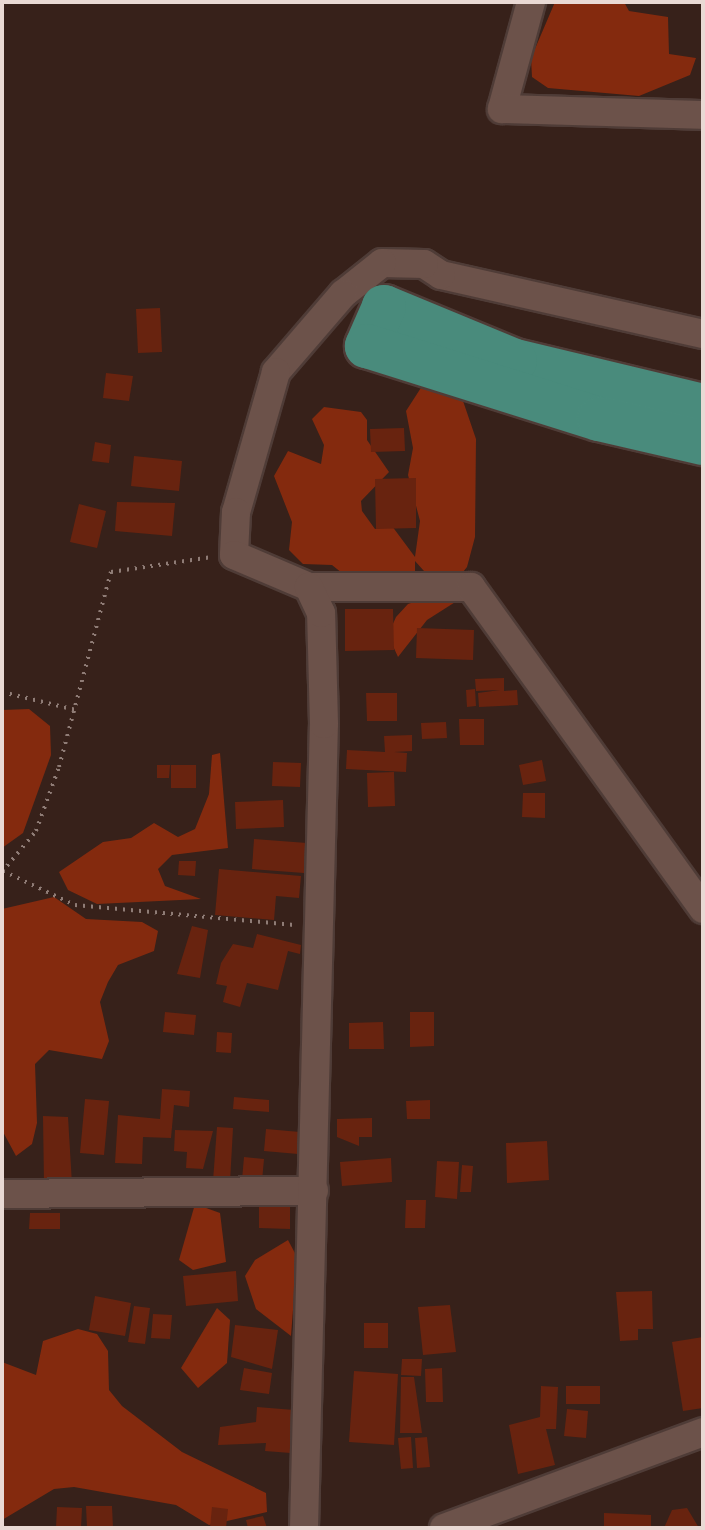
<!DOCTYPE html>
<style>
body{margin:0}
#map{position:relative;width:705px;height:1530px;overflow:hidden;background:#37211a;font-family:Arial,sans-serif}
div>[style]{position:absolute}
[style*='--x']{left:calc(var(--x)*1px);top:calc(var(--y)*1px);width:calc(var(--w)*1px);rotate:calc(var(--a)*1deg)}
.forest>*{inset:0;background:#842a0e}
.building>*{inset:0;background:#68230f}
.path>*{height:4px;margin-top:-2px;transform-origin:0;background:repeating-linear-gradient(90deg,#8f7c76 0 2px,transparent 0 8px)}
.roads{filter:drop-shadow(2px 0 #4f3c37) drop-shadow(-2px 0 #4f3c37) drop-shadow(0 2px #4f3c37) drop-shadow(0 -2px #4f3c37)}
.minor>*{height:28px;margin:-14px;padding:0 14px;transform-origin:14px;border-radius:14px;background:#6c524a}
.trunk>*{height:44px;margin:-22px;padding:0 22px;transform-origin:22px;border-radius:22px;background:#498b7c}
span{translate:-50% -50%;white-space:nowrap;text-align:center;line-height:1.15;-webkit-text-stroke:6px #2d1711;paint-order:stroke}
.frame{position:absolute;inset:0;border:4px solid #e9d9d4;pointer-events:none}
</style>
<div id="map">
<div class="forest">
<i style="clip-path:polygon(555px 2px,624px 2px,629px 11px,668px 17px,669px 54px,696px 58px,690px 75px,639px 96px,548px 88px,532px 77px,531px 58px)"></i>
<i style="clip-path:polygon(426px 380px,462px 398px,476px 439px,475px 537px,467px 567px,455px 582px,433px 581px,415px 561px,415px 576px,347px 577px,332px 565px,303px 564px,289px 550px,292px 522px,274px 476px,288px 451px,321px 464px,324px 445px,312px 419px,324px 407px,361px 412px,367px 420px,367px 440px,389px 472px,361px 501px,362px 511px,375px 529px,392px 526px,415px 557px,420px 521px,408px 475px,413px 448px,406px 411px)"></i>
<i style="clip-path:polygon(443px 592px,460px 599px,427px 620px,398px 657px,388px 635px,396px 617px,408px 604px)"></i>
<i style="clip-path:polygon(29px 709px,50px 726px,51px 755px,23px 833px,2px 848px,2px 710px)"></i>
<i style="clip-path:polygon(220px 753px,228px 848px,172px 855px,158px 869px,165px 886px,201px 899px,97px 904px,68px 890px,59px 872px,103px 842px,131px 838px,154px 823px,178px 837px,195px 829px,209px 794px,212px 755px)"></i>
<i style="clip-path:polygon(54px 897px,86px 919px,142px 922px,158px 931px,154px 951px,118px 965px,108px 982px,100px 1002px,109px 1041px,102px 1059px,49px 1050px,35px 1064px,37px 1123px,32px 1144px,16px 1156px,2px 1130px,2px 909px)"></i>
<i style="clip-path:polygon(195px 1204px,220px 1213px,226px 1262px,193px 1270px,179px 1260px)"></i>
<i style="clip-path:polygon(288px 1240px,297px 1257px,291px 1336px,256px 1309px,245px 1276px,255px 1260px)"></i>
<i style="clip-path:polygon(217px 1308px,230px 1320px,227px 1363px,198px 1388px,181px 1368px)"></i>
<i style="clip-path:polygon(78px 1329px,97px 1334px,108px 1351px,109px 1390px,122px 1406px,182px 1452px,266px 1493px,267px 1512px,209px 1525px,176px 1505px,74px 1487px,54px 1489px,2px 1520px,2px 1362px,36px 1375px,43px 1341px)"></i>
</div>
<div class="building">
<i style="clip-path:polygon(160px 308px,162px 352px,138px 353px,136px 309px)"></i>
<i style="clip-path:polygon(106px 373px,133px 376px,129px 401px,103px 398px)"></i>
<i style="clip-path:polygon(404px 428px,405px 451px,371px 452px,370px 429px)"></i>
<i style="clip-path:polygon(95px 442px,111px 445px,109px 463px,92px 461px)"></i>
<i style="clip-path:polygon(134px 456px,182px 461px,179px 491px,131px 486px)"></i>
<i style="clip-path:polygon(416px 478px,416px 528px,376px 529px,375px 479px)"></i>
<i style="clip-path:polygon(117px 502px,175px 503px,172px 536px,115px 531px)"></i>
<i style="clip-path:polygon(79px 504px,106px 511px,97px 548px,70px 542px)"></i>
<i style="clip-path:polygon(345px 609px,393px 609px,394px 650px,345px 651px)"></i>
<i style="clip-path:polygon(417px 628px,474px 630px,473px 660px,416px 658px)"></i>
<i style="clip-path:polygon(504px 678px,504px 691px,517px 690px,518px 705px,479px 707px,478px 693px,500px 690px,476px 691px,475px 679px)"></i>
<i style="clip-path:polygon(475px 689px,476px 706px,467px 707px,466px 690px)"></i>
<i style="clip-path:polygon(366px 693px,397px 693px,397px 721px,367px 721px)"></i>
<i style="clip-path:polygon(459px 719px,484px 719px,484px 745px,460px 745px)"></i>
<i style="clip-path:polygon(446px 722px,447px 738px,422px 739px,421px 723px)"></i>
<i style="clip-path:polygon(412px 735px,412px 751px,394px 752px,407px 753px,406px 772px,346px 769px,347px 750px,385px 752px,384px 736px)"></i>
<i style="clip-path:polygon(542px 760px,546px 781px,523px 785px,519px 765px)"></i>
<i style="clip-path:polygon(273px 762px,301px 763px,300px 787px,272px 786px)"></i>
<i style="clip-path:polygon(157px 765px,170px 765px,169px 778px,157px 778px)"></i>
<i style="clip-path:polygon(171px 765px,196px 765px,196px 788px,171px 788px)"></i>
<i style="clip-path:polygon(394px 772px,395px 806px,368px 807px,367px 773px)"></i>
<i style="clip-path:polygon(523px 793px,545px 793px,545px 818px,522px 817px)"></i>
<i style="clip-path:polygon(283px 800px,284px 827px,236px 829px,235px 802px)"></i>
<i style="clip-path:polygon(254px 839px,307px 843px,304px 873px,252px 869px)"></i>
<i style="clip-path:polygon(179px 861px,196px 861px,195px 876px,178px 875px)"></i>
<i style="clip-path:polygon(219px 869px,301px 876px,299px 898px,276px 896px,274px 920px,215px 915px)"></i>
<i style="clip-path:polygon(192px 926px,208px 930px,200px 978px,177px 974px)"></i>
<i style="clip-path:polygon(257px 934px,301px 945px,300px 954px,288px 951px,278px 990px,247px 983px,240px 1007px,223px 1002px,227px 986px,216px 984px,221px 963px,233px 944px,253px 948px)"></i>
<i style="clip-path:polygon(165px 1012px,196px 1015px,194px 1035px,163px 1032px)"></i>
<i style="clip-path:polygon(410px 1012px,434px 1012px,434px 1046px,410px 1047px)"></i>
<i style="clip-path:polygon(383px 1022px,384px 1049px,349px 1049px,349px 1023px)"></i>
<i style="clip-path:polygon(217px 1032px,232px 1033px,231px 1053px,216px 1052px)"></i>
<i style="clip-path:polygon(162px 1089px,190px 1091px,189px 1107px,174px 1105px,171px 1138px,143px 1137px,142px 1164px,115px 1163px,118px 1115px,160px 1119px)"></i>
<i style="clip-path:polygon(234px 1097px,269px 1100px,269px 1112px,233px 1109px)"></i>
<i style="clip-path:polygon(85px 1099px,109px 1101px,104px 1155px,80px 1153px)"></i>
<i style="clip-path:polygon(430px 1100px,430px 1119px,407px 1119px,406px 1101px)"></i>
<i style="clip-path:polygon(43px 1116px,68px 1117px,72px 1184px,44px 1184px)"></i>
<i style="clip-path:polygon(372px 1118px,372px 1137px,359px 1137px,359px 1146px,337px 1137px,337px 1119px)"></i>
<i style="clip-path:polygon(217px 1127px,233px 1128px,230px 1182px,213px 1181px)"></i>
<i style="clip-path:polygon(266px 1129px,300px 1132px,298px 1154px,264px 1151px)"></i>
<i style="clip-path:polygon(175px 1130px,213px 1131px,203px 1169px,186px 1168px,187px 1152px,174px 1151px)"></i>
<i style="clip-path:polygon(547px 1141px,549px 1180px,507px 1183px,506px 1143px)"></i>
<i style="clip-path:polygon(244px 1157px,264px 1159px,262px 1181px,242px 1180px)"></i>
<i style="clip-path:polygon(391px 1158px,392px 1182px,342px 1186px,340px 1162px)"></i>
<i style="clip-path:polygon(437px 1161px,459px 1162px,457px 1199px,435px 1197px)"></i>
<i style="clip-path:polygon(462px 1165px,473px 1166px,471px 1192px,460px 1192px)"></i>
<i style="clip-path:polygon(406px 1200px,426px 1200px,425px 1228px,405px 1228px)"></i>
<i style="clip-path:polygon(259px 1203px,290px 1203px,290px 1229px,259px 1228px)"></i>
<i style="clip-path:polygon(30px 1213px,60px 1213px,60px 1229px,29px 1229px)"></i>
<i style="clip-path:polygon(236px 1271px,238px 1301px,186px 1306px,183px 1276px)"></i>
<i style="clip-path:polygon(652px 1291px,653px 1329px,638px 1329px,638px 1340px,620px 1341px,616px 1292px)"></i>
<i style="clip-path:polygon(95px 1296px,131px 1303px,125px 1336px,89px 1330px)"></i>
<i style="clip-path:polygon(450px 1305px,456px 1352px,423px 1355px,418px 1307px)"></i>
<i style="clip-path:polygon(134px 1306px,150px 1308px,145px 1344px,128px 1342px)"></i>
<i style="clip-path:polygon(153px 1314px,172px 1315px,170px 1339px,151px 1338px)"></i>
<i style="clip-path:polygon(364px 1323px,388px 1323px,388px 1348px,364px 1348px)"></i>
<i style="clip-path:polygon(235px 1325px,278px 1330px,272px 1369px,231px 1357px)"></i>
<i style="clip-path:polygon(703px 1337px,703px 1408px,683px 1411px,672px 1342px)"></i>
<i style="clip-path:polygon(402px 1359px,422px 1359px,421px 1376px,401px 1375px)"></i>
<i style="clip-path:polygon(244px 1368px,272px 1373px,269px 1394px,240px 1390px)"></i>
<i style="clip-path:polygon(442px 1368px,443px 1402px,426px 1402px,425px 1369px)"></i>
<i style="clip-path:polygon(354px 1371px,398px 1374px,394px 1445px,349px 1442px)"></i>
<i style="clip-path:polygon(401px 1377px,414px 1377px,422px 1433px,400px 1433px)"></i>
<i style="clip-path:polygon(541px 1386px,558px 1387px,556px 1429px,546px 1429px,555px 1465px,518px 1474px,509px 1425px,540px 1417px)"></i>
<i style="clip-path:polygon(566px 1386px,600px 1386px,600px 1404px,566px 1404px)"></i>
<i style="clip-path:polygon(257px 1407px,294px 1410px,291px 1453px,265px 1451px,266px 1443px,218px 1445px,220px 1427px,256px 1422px)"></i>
<i style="clip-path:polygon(567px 1409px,588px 1411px,586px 1438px,564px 1436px)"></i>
<i style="clip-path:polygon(411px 1437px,413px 1468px,401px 1469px,398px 1438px)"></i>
<i style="clip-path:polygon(427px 1437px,430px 1467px,417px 1468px,415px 1438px)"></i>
<i style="clip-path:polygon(86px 1506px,112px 1506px,113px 1528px,87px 1528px)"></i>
<i style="clip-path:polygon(57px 1507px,82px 1508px,81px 1528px,56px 1528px)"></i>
<i style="clip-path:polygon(212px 1507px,228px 1509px,226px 1528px,210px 1528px)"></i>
<i style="clip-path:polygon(687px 1508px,699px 1528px,664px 1528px,672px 1510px)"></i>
<i style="clip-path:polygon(604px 1513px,651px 1515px,651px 1528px,604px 1528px)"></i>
<i style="clip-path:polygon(263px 1516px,267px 1528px,248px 1528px,246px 1520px)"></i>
</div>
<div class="path">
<i style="--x:2;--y:692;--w:76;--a:13.7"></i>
<i style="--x:3;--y:871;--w:80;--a:25.3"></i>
<i style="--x:75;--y:905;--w:220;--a:5.2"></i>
<i style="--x:2;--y:872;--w:53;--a:-50.3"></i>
<i style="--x:36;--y:831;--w:68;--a:-70.2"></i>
<i style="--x:59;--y:767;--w:202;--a:-75.1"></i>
<i style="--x:111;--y:572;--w:102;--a:-8.4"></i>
</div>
<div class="roads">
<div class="minor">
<i style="--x:531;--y:2;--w:111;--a:105.2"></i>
<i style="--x:502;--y:109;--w:201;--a:1.7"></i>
<i style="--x:703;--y:334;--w:269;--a:-167.3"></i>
<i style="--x:441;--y:275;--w:20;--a:-147"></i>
<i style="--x:424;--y:264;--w:42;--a:-178.6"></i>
<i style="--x:382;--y:263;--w:50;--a:141.5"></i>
<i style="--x:343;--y:294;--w:103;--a:130.7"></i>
<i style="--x:276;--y:372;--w:146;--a:105.9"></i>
<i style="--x:236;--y:512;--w:43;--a:92.7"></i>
<i style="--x:234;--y:555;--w:82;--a:23.1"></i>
<i style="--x:309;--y:587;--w:162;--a:0"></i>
<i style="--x:471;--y:587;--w:397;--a:54.2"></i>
<i style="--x:2;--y:1194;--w:312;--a:-0.6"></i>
<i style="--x:304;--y:1528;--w:804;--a:-88.58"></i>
<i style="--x:324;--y:724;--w:111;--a:-91.5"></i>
<i style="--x:321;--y:613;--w:29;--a:-115"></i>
<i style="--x:444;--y:1528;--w:276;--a:-20.3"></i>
</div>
<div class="trunk">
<i style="--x:703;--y:406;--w:193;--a:-166.5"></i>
<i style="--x:515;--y:361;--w:142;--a:-157.6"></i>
<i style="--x:384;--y:307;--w:43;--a:113.6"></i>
<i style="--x:367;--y:346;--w:243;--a:17.5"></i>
<i style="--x:599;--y:419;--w:107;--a:13"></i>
</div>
</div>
<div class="frame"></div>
</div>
